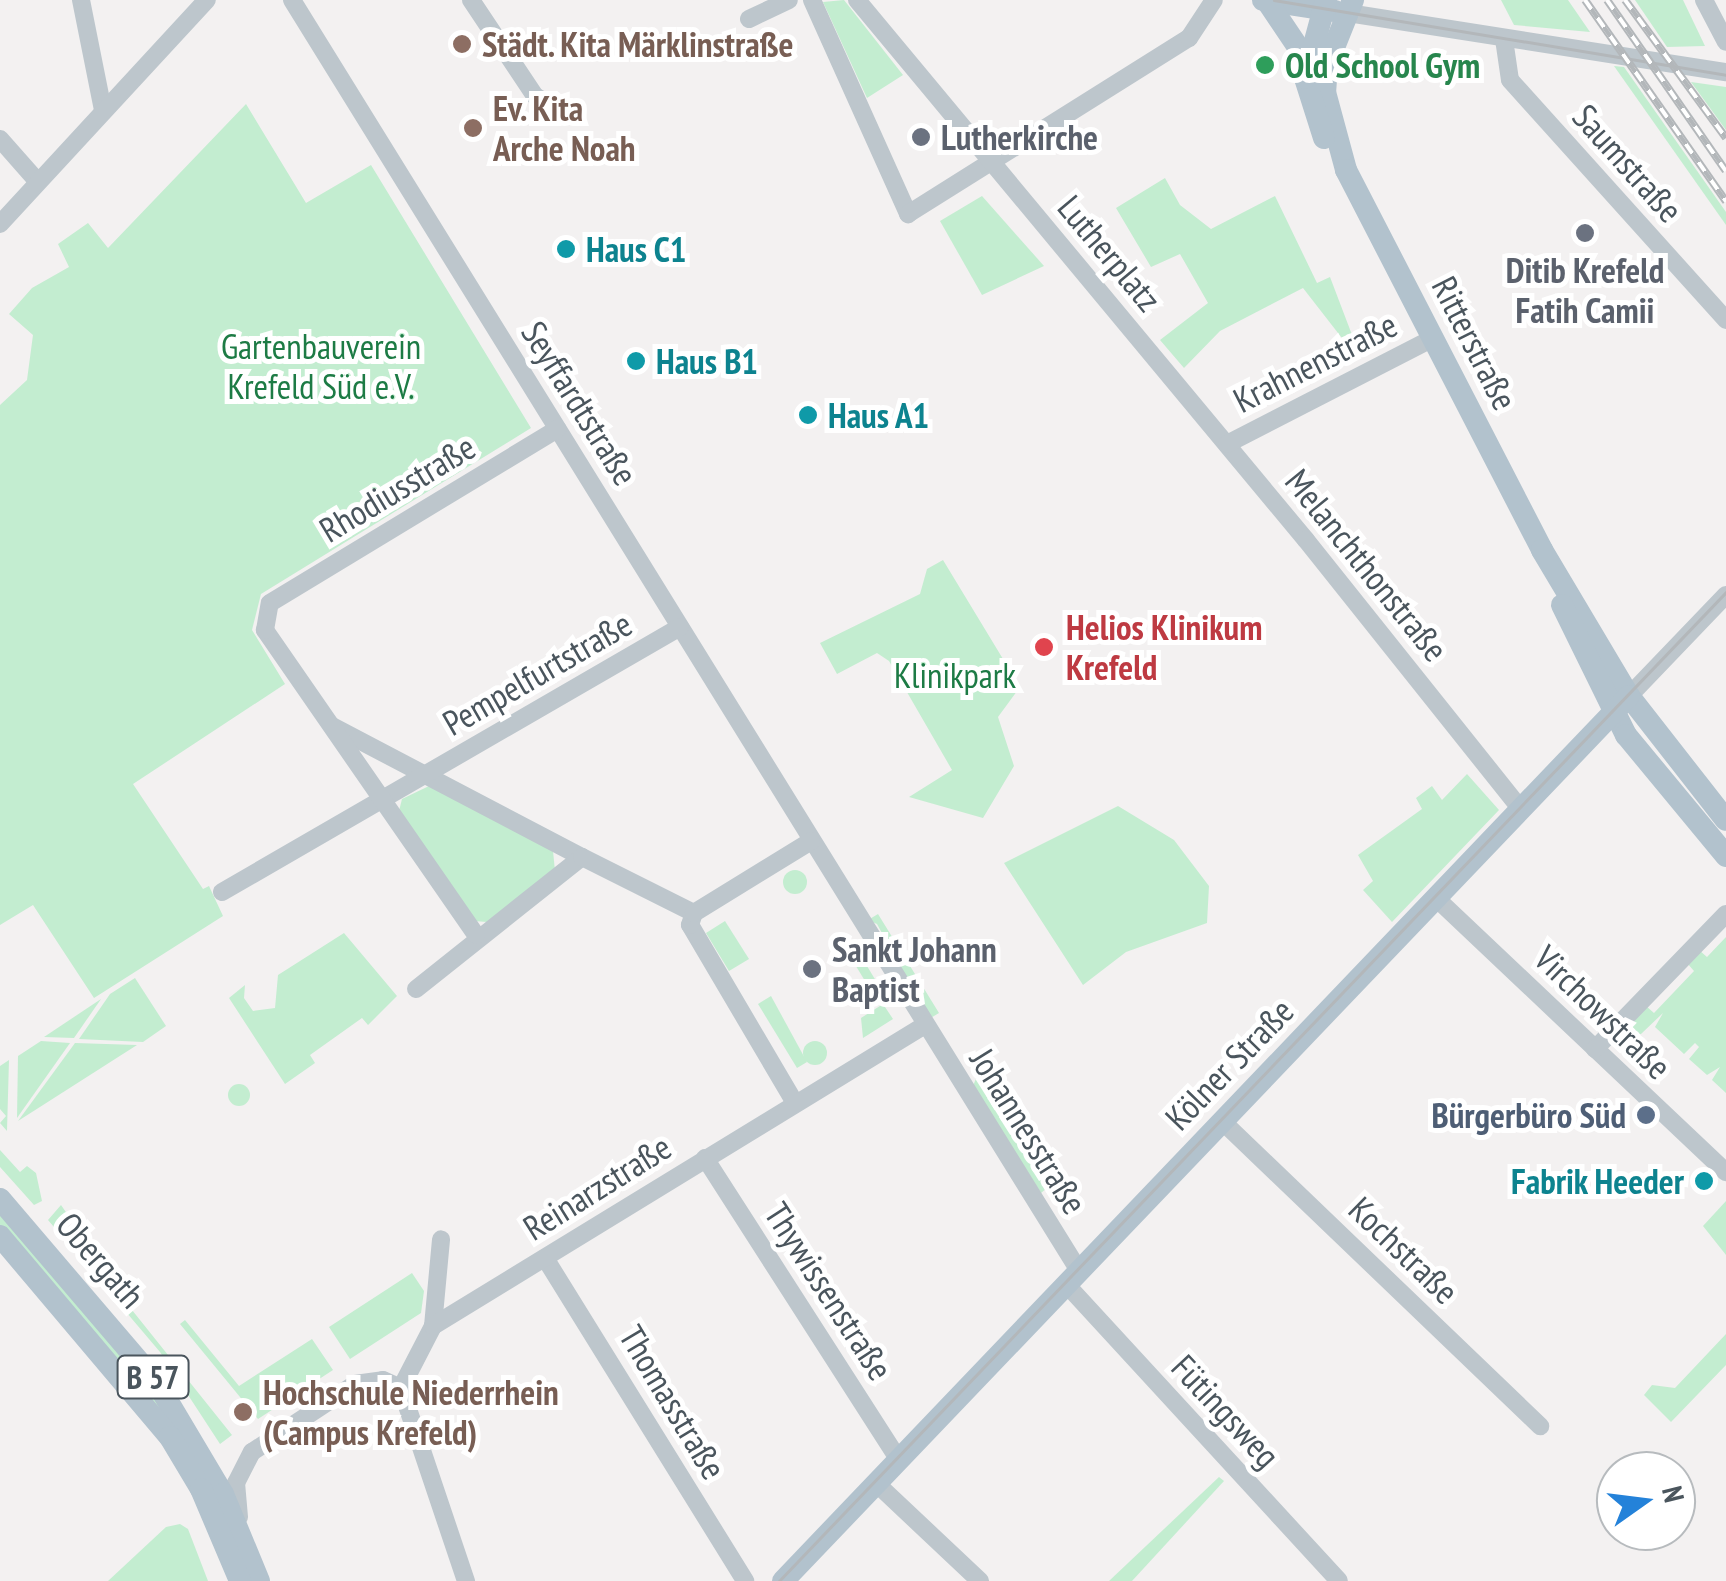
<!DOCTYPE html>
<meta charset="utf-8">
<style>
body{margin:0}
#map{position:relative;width:1726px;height:1581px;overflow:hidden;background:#f3f1f1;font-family:"PT Sans Narrow",sans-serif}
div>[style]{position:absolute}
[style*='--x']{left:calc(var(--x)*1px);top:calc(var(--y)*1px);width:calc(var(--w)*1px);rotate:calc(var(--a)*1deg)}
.green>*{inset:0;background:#c3edd0}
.round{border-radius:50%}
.minor>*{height:18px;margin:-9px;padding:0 9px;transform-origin:9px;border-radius:9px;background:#bdc6cc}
.major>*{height:22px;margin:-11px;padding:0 11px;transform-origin:11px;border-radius:11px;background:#b2c2cd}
.tram>*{height:2.5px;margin:-1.25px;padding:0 1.25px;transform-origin:1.25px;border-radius:1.25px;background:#b3b7ba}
.rail>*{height:8px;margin-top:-4px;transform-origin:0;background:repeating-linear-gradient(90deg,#fff 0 11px,#b3b7ba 0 22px);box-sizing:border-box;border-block:2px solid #b3b7ba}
.dots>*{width:28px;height:28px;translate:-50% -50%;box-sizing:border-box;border:5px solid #fff;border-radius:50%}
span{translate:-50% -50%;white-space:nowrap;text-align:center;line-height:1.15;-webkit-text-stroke:10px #fff;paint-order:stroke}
.shield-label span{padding:2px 8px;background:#fff;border:2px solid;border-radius:8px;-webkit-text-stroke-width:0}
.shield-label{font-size:32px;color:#4a555d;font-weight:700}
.education-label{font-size:35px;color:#785e54;font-weight:700}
.left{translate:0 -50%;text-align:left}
.leisure-label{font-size:35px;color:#27864d;font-weight:700}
.worship-label{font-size:35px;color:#5b616d;font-weight:700}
.street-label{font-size:35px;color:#4a555d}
.culture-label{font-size:35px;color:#0d838f;font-weight:700}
.right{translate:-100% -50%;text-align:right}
.park-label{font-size:35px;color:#1d7b45}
.health-label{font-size:35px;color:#be3a42;font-weight:700}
.service-label{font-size:35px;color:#4e5e75;font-weight:700}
.north{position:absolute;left:1596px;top:1451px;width:100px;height:100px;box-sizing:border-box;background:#fff;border:2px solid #b7bbbe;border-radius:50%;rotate:76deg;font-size:28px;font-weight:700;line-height:40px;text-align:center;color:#4a555d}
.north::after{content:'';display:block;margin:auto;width:35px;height:45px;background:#2482d9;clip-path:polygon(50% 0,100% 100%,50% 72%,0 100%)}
</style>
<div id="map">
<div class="green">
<i style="clip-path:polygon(844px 0,903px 75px,867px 98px,823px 2px)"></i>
<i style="clip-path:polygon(1501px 0,1568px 0,1590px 32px,1514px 25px)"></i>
<i style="clip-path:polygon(1635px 0,1683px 0,1705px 46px,1667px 47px)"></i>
<i style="clip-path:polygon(1614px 66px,1624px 67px,1726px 212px,1726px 225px)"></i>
<i style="clip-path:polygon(1691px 82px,1726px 87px,1726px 130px)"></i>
<i style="clip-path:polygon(246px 104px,306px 203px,371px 165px,531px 428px,261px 594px,252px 630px,285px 684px,133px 784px,203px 889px,209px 886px,223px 916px,94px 998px,33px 905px,0 925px,0 405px,27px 380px,33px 335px,9px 314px,32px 288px,69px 267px,58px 244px,88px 223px,108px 248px)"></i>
<i style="clip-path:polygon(1165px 178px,1180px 205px,1211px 229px,1275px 196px,1317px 283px,1330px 277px,1357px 348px,1352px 351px,1303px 288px,1220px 331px,1184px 368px,1160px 340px,1208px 303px,1180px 254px,1151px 267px,1116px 208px)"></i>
<i style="clip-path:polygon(982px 196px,1044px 266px,982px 295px,940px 221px)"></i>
<i style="clip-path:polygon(943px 560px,1020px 687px,998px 717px,1014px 766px,983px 818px,909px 797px,952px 770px,889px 661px,877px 653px,837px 674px,820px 643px,920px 594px,927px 569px)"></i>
<i style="clip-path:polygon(1467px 774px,1499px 810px,1392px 922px,1363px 890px,1373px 881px,1358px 855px,1422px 809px,1416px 798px,1432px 786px,1442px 800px)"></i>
<i style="clip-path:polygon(429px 786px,553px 851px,555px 871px,487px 922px,474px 921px,399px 811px,402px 799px)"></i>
<i style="clip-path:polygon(1118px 806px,1174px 840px,1209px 886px,1207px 923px,1126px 952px,1083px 985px,1004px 863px)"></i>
<i class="round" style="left:783px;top:870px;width:24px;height:24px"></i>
<i style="clip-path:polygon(878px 914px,939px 1013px,929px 1019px,877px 924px,868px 920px)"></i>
<i style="clip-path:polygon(725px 921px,749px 959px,729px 971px,706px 933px)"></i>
<i style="clip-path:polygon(344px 933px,397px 996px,368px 1025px,362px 1018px,310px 1055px,315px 1063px,285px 1084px,229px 998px,245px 985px,244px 998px,253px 1011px,275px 1008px,278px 975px)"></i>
<i style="clip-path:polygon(1726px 937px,1726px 1093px,1712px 1080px,1720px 1067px,1707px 1075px,1689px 1059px,1699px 1047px,1695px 1043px,1684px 1054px,1655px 1027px,1663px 1013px,1641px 1034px,1619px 1033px,1646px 1006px,1654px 1013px,1694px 971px,1687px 963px,1699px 950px,1707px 957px)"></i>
<i style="clip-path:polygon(856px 948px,884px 994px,876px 999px,848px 953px)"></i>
<i style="clip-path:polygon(135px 978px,166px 1026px,143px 1042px,79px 1039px,110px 994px)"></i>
<i style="clip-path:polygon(771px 996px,807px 1062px,797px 1068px,758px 1004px)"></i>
<i style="clip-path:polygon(101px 999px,74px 1038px,44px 1037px)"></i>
<i style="clip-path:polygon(883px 1004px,893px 1019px,863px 1038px,861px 1018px)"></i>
<i style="clip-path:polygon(41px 1041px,70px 1043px,17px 1118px,18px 1056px)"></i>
<i class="round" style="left:803px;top:1041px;width:24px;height:24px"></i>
<i style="clip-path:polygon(75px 1043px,137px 1045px,18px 1121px)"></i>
<i style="clip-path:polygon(9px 1060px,7px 1131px,0 1123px,6px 1116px,0 1109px,0 1066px)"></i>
<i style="clip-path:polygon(977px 1076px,1047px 1188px,1041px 1193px,973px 1086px)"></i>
<i class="round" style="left:228px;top:1084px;width:22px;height:22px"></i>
<i style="clip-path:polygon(0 1150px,20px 1172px,27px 1166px,36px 1173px,42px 1201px,34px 1205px,0 1167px)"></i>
<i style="clip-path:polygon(1726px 1201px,1726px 1255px,1703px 1226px)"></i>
<i style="clip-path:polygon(61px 1205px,70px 1218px,64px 1225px,232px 1435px,220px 1444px,160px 1352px,48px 1220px)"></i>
<i style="clip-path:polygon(0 1211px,121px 1346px,196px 1457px,0 1227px)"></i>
<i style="clip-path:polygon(412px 1273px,424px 1291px,421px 1313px,350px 1359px,329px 1327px)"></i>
<i style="clip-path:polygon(185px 1320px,239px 1386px,312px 1339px,333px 1370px,258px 1419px,180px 1324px)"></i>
<i style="clip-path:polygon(1726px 1334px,1726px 1365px,1671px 1422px,1644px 1395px,1652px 1385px,1675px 1388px)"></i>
<i style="clip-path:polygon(1219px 1477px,1224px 1481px,1132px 1581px,1109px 1581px)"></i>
<i style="clip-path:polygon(180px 1524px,188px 1529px,208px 1581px,108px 1581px,166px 1527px)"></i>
</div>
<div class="minor">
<i style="--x:81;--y:0;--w:112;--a:78.7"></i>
<i style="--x:292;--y:0;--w:1495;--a:58.23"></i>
<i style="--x:471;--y:0;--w:115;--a:56.3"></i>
<i style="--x:535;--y:96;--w:30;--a:30"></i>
<i style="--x:812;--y:0;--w:235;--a:65.8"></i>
<i style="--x:908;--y:214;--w:332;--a:-32.1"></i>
<i style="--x:1189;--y:38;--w:45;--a:-56.7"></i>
<i style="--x:857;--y:0;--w:702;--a:50.26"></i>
<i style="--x:1306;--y:540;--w:344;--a:51.4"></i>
<i style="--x:1704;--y:0;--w:47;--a:62.4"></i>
<i style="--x:1348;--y:13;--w:383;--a:8.9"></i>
<i style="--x:749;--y:19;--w:44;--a:-25.4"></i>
<i style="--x:1504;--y:39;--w:41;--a:81.7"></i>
<i style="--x:1510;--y:80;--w:323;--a:48"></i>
<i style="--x:0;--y:139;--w:57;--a:48.5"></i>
<i style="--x:0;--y:224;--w:305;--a:-47.3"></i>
<i style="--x:1227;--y:444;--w:232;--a:-27.2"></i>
<i style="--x:1629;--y:696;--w:140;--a:-46.2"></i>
<i style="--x:332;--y:726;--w:282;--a:27.7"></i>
<i style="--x:582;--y:857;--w:212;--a:141.5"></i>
<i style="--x:582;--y:857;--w:125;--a:26.6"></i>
<i style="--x:222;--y:892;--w:529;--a:-30.05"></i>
<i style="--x:1436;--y:898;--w:399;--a:43.4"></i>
<i style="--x:476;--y:935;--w:371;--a:-124.7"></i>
<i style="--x:265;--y:630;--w:27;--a:-80"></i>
<i style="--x:270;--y:603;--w:336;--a:-31.2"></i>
<i style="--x:1595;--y:1049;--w:188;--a:-45.9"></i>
<i style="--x:795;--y:1103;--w:207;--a:-120.5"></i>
<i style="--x:690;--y:925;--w:13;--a:-72"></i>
<i style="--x:694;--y:913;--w:137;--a:-31.6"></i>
<i style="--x:1222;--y:1121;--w:441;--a:43.8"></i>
<i style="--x:705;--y:1158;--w:359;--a:57.3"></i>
<i style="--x:545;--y:1258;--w:380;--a:58.2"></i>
<i style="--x:1066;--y:1284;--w:403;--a:47.4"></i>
<i style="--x:433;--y:1326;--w:87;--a:-84.7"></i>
<i style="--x:401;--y:1388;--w:204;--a:71.4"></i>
<i style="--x:876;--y:1483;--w:143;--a:43.3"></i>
<i style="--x:239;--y:1517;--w:34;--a:-95"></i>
<i style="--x:236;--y:1483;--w:35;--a:-63"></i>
<i style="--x:252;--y:1452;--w:123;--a:-33.4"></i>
<i style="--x:355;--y:1384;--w:28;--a:-8"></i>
<i style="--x:383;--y:1380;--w:20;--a:24"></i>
<i style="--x:401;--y:1388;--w:70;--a:-62.7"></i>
<i style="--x:433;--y:1326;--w:577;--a:-31.46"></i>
</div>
<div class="major">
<i style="--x:1263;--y:0;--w:73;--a:8.7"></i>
<i style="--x:1353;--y:0;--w:70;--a:111.8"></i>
<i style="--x:1327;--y:65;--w:27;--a:94"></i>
<i style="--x:1325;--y:92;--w:81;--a:74.9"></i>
<i style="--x:1346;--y:170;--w:428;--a:62.7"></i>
<i style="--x:1542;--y:550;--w:170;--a:59.2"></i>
<i style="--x:1629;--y:696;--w:157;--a:52"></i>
<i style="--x:1267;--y:1;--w:70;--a:56.1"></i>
<i style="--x:1324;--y:138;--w:63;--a:-107.6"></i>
<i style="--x:1305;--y:78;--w:81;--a:-74.9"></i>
<i style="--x:1562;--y:605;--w:145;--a:63.8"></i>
<i style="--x:1626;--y:735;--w:157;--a:50.4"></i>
<i style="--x:0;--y:1199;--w:242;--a:49.5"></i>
<i style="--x:157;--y:1383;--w:129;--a:59.3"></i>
<i style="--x:223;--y:1494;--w:94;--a:67.5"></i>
<i style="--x:0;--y:1236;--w:263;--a:49.8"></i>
<i style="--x:170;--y:1437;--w:61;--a:59.2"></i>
<i style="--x:201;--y:1489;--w:100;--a:67"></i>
<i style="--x:783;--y:1581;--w:1224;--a:-46.29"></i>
</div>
<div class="tram">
<i style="--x:1274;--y:0;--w:458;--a:9.4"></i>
<i style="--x:779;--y:1581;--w:1369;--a:-46.24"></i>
</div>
<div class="rail">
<i style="--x:1585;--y:0;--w:246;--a:55"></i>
<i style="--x:1607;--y:0;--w:208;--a:55.2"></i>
<i style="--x:1625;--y:0;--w:171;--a:53.8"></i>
</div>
<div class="dots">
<i style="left:462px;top:44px;background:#8d6e63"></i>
<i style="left:1265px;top:65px;background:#2e9e5b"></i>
<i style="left:473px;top:128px;background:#8d6e63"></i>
<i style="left:921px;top:137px;background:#6b7280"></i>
<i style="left:1585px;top:233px;background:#6b7280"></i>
<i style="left:566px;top:249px;background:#0f9aa8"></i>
<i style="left:636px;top:361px;background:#0f9aa8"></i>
<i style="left:808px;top:415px;background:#0f9aa8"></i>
<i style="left:1044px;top:647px;background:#e0444e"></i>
<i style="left:812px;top:969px;background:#6b7280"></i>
<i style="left:1646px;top:1115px;background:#5c6f8a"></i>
<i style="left:1704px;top:1181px;background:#0f9aa8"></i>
<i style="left:243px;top:1412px;background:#8d6e63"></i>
</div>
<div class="shield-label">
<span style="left:153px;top:1377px">B 57</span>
</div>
<div class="education-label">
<span class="left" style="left:482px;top:44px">Städt. Kita Märklinstraße</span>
<span class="left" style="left:493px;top:128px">Ev. Kita<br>Arche Noah</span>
<span class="left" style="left:263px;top:1412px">Hochschule Niederrhein<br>(Campus Krefeld)</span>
</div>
<div class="leisure-label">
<span class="left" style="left:1285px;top:65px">Old School Gym</span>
</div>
<div class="worship-label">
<span class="left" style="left:941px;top:137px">Lutherkirche</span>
<span style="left:1585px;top:290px">Ditib Krefeld<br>Fatih Camii</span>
<span class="left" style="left:832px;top:969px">Sankt Johann<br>Baptist</span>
</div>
<div class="street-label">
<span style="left:1628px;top:163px;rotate:48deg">Saumstraße</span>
<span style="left:1110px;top:253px;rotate:50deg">Lutherplatz</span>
<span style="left:1475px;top:343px;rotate:63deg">Ritterstraße</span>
<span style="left:1315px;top:362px;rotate:-27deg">Krahnenstraße</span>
<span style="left:580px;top:403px;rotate:58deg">Seyffardtstraße</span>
<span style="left:397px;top:488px;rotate:-31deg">Rhodiusstraße</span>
<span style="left:1367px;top:565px;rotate:51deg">Melanchthonstraße</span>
<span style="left:537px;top:673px;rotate:-30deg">Pempelfurtstraße</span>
<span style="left:1603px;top:1012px;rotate:44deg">Virchowstraße</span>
<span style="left:1229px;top:1064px;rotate:-46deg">Kölner Straße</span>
<span style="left:1029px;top:1131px;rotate:58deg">Johannesstraße</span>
<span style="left:597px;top:1187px;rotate:-32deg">Reinarzstraße</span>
<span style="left:1404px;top:1250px;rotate:44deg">Kochstraße</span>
<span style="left:101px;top:1260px;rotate:49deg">Obergath</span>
<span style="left:829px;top:1291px;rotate:57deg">Thywissenstraße</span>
<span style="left:673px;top:1402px;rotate:59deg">Thomasstraße</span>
<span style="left:1226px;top:1411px;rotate:47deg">Fütingsweg</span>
</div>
<div class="culture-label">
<span class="left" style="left:586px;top:249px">Haus C1</span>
<span class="left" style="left:656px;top:361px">Haus B1</span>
<span class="left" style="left:828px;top:415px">Haus A1</span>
<span class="right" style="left:1684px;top:1181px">Fabrik Heeder</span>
</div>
<div class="park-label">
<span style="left:321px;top:366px">Gartenbauverein<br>Krefeld Süd e.V.</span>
<span style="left:955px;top:675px">Klinikpark</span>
</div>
<div class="health-label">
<span class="left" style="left:1066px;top:647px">Helios Klinikum<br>Krefeld</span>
</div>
<div class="service-label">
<span class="right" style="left:1626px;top:1115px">Bürgerbüro Süd</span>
</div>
<div class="north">N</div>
</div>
